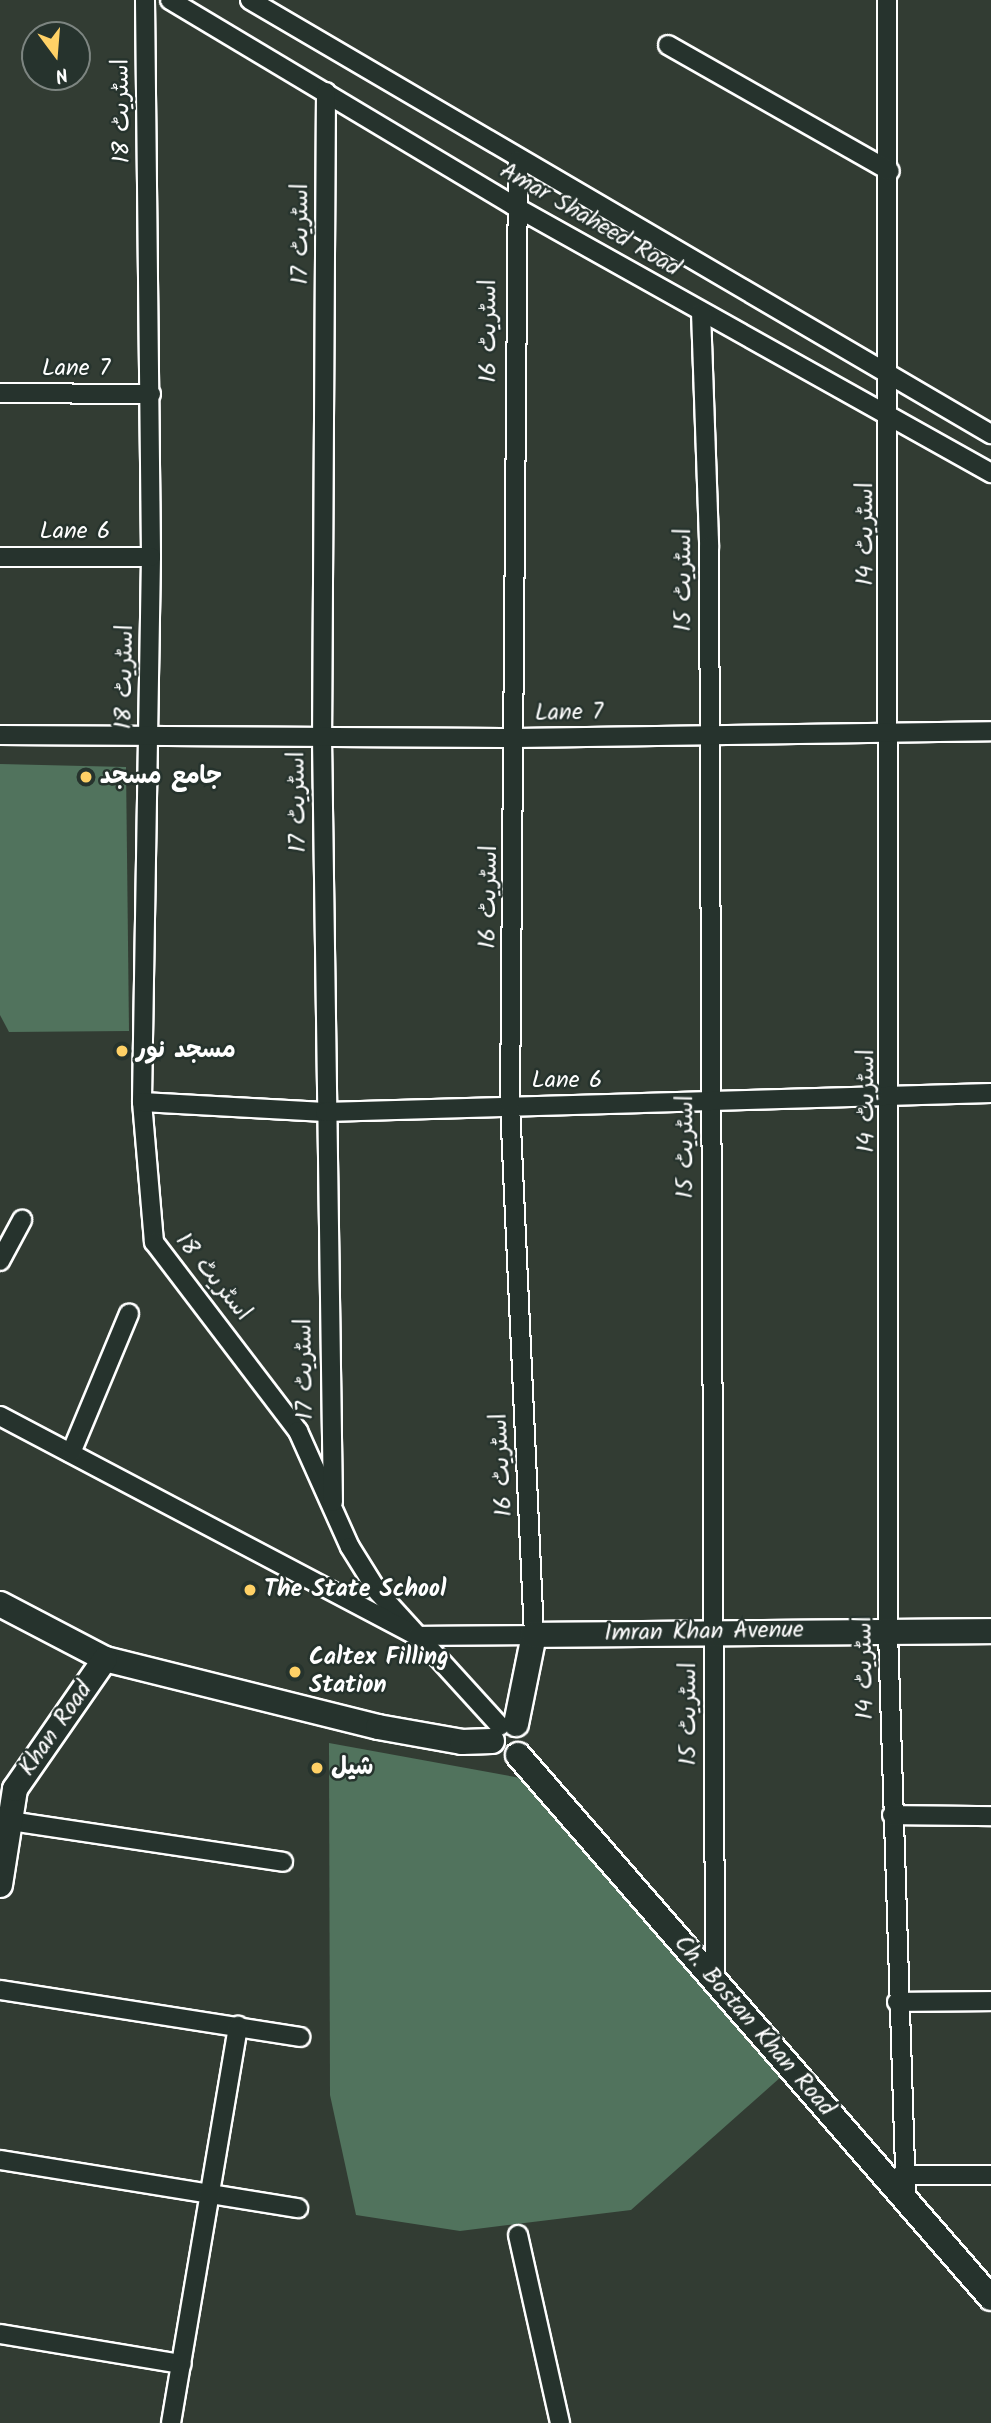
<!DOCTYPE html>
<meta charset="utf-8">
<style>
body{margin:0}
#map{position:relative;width:991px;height:2423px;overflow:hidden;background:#323c33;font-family:Kalam,"Playpen Sans Arabic",sans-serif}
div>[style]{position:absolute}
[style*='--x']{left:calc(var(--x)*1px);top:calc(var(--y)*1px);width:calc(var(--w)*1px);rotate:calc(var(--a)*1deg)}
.green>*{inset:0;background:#51735d}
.roads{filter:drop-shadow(2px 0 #fff) drop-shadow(-2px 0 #fff) drop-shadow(0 2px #fff) drop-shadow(0 -2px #fff)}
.street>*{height:18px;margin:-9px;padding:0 9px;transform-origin:9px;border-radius:9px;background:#26332d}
.secondary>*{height:24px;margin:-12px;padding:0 12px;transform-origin:12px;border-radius:12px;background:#26332d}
.dots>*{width:19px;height:19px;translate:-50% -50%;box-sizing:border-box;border:4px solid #26332d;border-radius:50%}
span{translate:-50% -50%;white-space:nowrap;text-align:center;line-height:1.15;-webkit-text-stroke:5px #26332d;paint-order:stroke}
.street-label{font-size:24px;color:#fff}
.poi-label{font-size:24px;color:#fff;font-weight:700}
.left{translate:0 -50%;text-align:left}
.north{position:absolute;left:21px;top:21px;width:70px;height:70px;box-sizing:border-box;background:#26332d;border:2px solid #7d8581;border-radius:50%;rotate:164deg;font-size:19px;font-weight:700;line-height:28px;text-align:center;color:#fff}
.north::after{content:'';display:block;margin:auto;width:24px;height:32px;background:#ffd166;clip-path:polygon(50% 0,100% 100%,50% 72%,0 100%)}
</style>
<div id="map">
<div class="green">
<i style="clip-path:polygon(0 764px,126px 767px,129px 1031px,9px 1032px,0 1015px)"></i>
<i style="clip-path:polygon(329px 1743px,526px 1779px,791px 2068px,631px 2210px,460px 2231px,356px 2215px,330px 2095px)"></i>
</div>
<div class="roads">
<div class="street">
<i style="--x:145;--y:0;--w:557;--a:89.38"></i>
<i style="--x:151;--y:557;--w:545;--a:90.95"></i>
<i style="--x:142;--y:1102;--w:141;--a:85.1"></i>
<i style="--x:154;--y:1242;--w:238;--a:52.7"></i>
<i style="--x:298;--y:1431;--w:127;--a:65.9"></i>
<i style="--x:350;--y:1547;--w:53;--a:58.1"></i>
<i style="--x:378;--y:1592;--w:181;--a:47.7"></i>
<i style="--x:170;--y:0;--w:401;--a:30.9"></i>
<i style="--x:514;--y:206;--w:547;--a:29.24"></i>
<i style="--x:250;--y:0;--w:859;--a:30.36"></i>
<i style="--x:887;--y:0;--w:1632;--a:89.96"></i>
<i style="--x:888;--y:1632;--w:566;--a:88.18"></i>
<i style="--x:668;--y:45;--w:255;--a:29.6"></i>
<i style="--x:326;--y:92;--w:646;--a:90.35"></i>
<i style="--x:322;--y:738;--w:764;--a:89.18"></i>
<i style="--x:701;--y:312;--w:234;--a:88"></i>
<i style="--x:709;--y:546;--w:1435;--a:89.76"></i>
<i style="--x:0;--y:393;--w:151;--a:0.4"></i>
<i style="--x:0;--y:557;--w:151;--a:0"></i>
<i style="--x:0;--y:735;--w:516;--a:0.33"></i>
<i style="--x:516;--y:738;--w:475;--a:-0.8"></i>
<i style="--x:142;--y:1102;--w:183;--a:3.1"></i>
<i style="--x:325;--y:1112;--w:666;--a:-1.63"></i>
<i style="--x:0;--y:1261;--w:47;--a:-61.8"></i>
<i style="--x:0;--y:1416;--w:471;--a:27.8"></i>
<i style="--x:417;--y:1636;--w:117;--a:-0.5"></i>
<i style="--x:534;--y:1635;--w:531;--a:-92.59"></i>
<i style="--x:510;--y:1105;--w:945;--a:-89.51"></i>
<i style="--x:71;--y:1453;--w:151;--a:-67.4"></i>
<i style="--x:892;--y:1815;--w:99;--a:0.6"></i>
<i style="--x:10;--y:1821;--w:276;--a:8.5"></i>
<i style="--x:0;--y:1990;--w:304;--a:8.9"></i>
<i style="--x:897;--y:2002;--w:94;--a:-0.6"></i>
<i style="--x:0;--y:2160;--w:302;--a:9.2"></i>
<i style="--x:901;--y:2175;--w:90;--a:0"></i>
<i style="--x:518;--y:2235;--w:193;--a:77.4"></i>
<i style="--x:0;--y:2334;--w:184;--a:9.4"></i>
<i style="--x:171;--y:2423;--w:403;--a:-80.4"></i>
</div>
<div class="secondary">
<i style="--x:0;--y:1604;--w:119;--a:27.6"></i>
<i style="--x:105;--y:1659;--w:281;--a:14"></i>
<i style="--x:378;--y:1727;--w:85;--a:10.1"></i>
<i style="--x:462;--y:1742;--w:30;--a:-2"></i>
<i style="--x:516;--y:1724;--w:91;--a:-78.6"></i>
<i style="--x:534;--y:1635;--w:457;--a:-0.5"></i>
<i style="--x:518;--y:1755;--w:720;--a:48.94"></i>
<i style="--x:0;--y:1885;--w:97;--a:-81.1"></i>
<i style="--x:15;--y:1789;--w:158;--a:-55.3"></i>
</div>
</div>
<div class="dots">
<i style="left:86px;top:777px;background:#ffd166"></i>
<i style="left:122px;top:1051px;background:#ffd166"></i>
<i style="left:250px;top:1590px;background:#ffd166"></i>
<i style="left:295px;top:1672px;background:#ffd166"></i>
<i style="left:317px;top:1768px;background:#ffd166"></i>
</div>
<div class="street-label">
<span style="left:122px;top:111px;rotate:-91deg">اسٹریٹ 18</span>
<span style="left:590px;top:220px;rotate:30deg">Amar Shaheed Road</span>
<span style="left:301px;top:234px;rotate:-90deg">اسٹریٹ 17</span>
<span style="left:489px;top:331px;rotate:-90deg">اسٹریٹ 16</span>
<span style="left:76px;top:369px">Lane 7</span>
<span style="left:75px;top:532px">Lane 6</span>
<span style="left:866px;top:534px;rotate:-90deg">اسٹریٹ 14</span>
<span style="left:684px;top:580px;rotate:-90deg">اسٹریٹ 15</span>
<span style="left:125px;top:677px;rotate:-89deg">اسٹریٹ 18</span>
<span style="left:569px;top:713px;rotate:-1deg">Lane 7</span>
<span style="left:298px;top:802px;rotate:-91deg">اسٹریٹ 17</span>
<span style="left:489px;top:897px;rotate:-89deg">اسٹریٹ 16</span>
<span style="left:567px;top:1081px">Lane 6</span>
<span style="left:867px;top:1101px;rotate:-90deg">اسٹریٹ 14</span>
<span style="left:686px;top:1147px;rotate:-90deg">اسٹریٹ 15</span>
<span style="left:213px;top:1277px;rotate:51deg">اسٹریٹ 18</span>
<span style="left:305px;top:1369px;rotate:-91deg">اسٹریٹ 17</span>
<span style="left:502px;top:1465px;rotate:-93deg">اسٹریٹ 16</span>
<span style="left:704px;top:1632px;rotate:-1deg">Imran Khan Avenue</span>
<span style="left:865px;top:1668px;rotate:-91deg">اسٹریٹ 14</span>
<span style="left:689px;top:1714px;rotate:-90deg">اسٹریٹ 15</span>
<span style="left:56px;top:1729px;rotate:-55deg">Khan Road</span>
<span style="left:754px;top:2026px;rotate:49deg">Ch. Bostan Khan Road</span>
</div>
<div class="poi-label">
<span class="left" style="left:100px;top:777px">جامع مسجد</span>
<span class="left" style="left:136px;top:1051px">مسجد نور</span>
<span class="left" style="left:264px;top:1590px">The State School</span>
<span class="left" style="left:309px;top:1672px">Caltex Filling<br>Station</span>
<span class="left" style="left:331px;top:1768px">شیل</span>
</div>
<div class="north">N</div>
</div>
